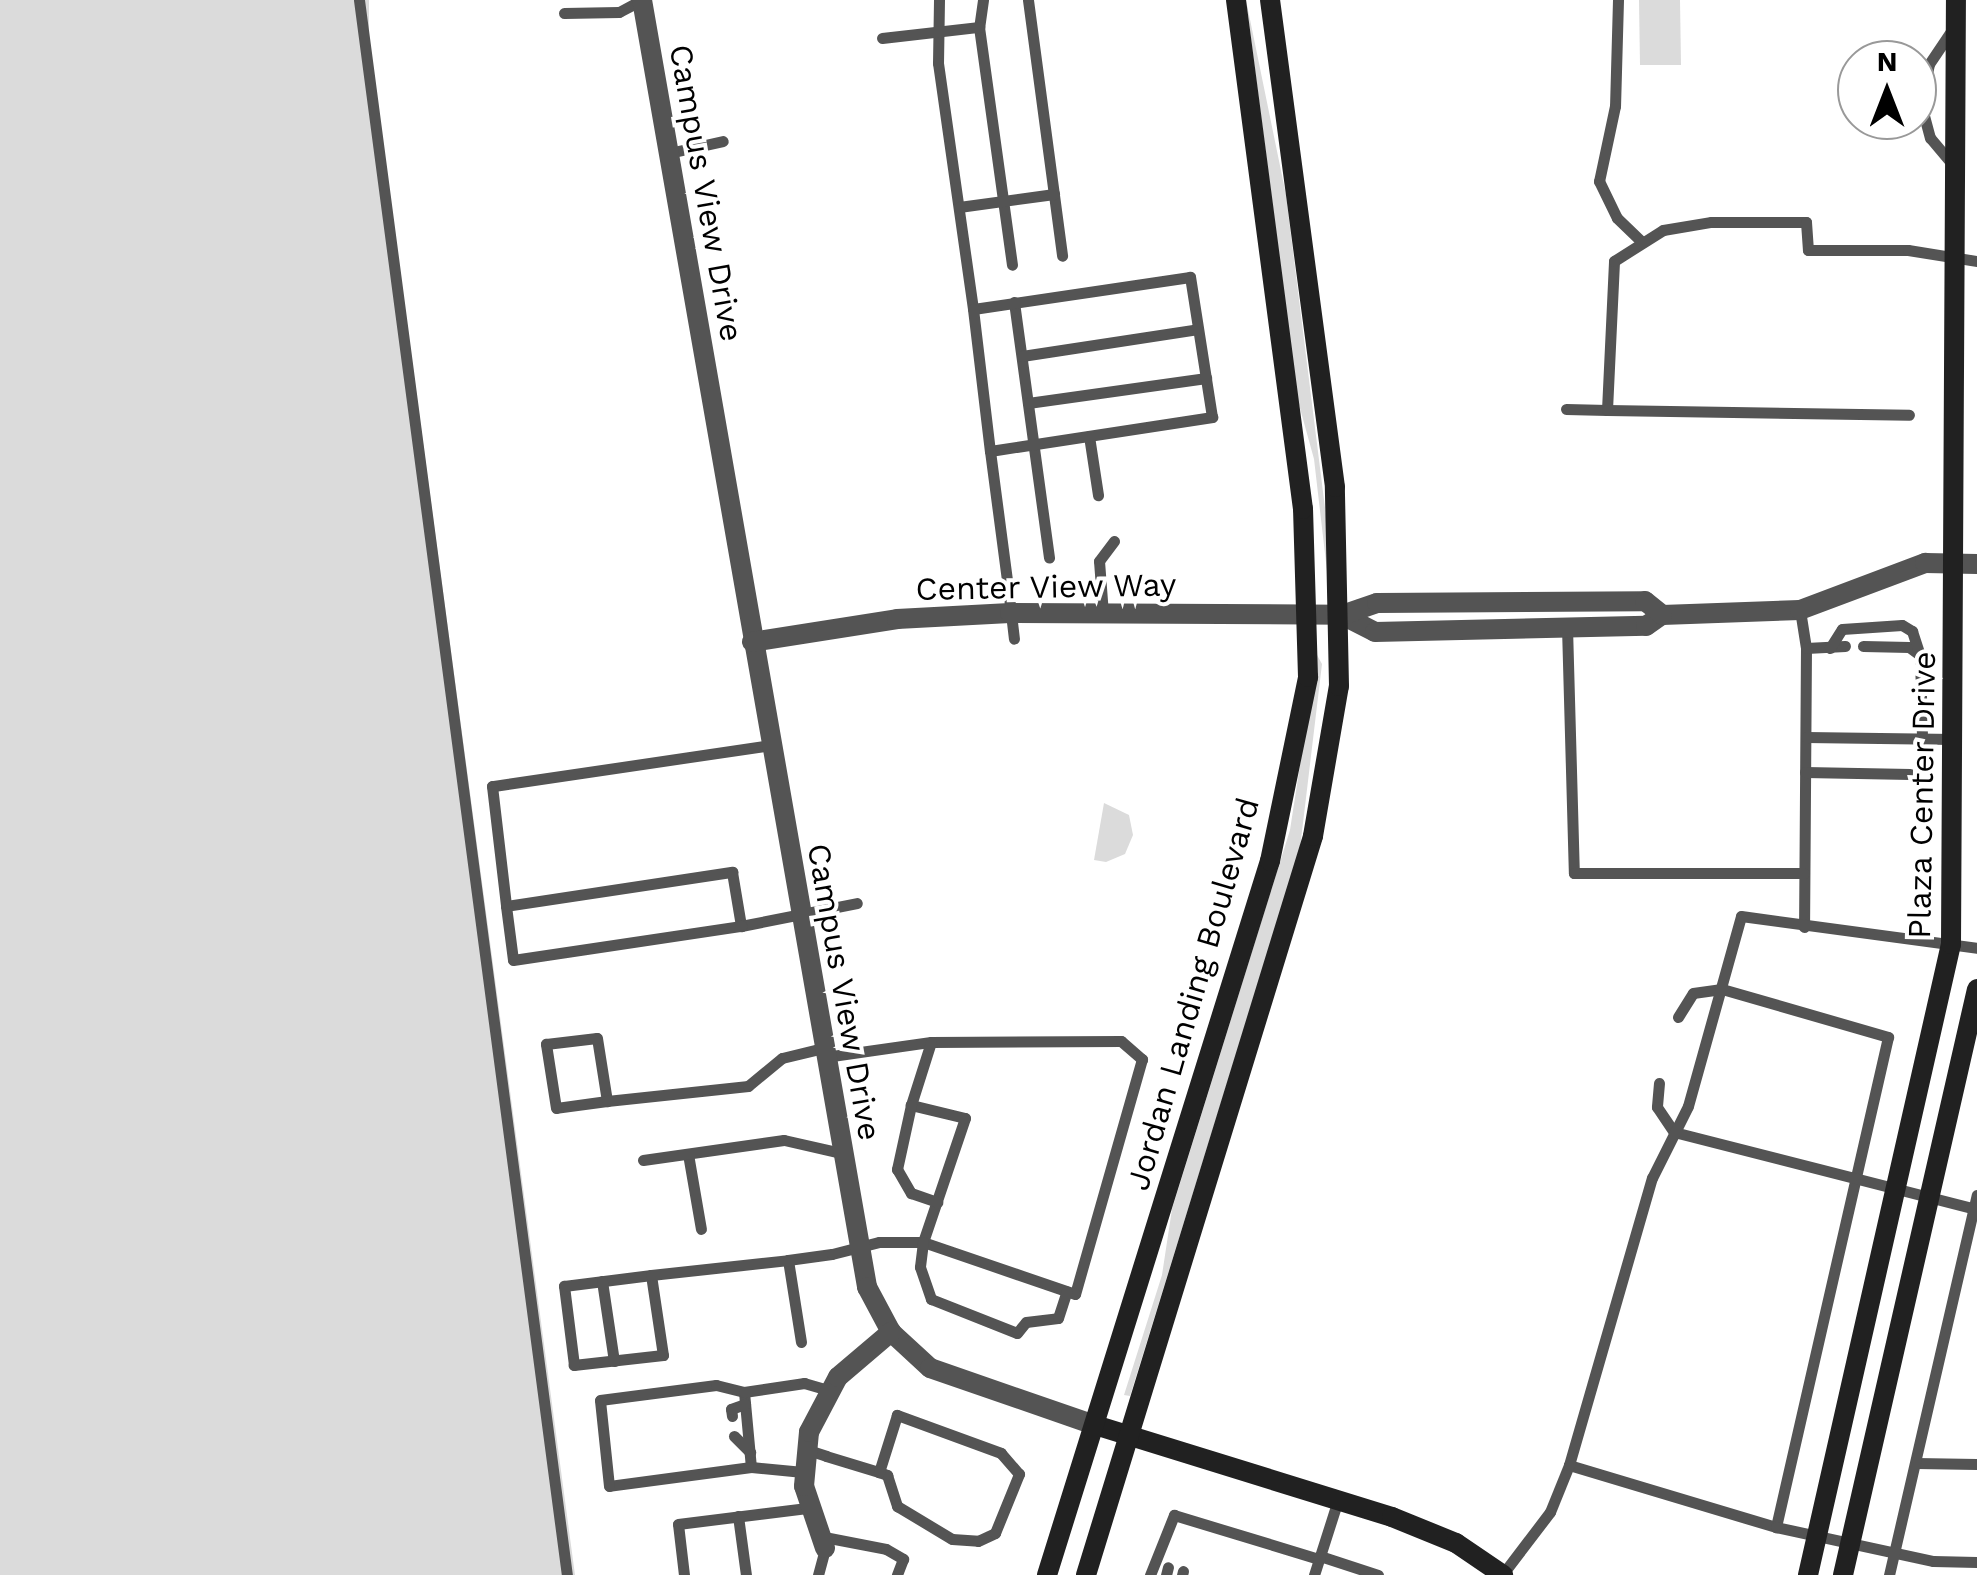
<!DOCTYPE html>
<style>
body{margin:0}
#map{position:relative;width:1977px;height:1575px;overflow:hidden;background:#fff;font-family:"Work Sans",sans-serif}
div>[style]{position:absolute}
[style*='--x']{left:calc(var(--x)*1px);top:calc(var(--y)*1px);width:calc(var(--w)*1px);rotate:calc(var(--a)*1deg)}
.green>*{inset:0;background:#dbdbdb}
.lane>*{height:11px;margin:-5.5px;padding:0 5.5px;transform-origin:5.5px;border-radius:5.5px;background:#545454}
.street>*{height:20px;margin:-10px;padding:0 10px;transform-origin:10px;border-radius:10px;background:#545454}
.secondary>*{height:20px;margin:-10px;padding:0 10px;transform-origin:10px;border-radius:10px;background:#212121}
span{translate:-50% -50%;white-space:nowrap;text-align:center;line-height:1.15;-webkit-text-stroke:8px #fff;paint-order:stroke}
.street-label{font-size:32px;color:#000}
.north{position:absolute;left:1837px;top:40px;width:100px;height:100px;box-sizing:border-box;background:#fff;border:2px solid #999;border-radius:50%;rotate:0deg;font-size:28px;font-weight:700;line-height:40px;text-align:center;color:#000}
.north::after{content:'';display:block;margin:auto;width:35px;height:45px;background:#000;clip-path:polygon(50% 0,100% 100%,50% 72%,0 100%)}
</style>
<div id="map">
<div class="green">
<i style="clip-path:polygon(0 0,369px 0,369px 40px,575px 1575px,0 1575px)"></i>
<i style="clip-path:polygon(1246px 0,1286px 195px,1333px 572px,1327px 571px,1314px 459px,1298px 401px)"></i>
<i style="clip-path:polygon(1680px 0,1681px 65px,1640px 65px,1639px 0)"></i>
<i style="clip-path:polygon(1317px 655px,1322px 664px,1300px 848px,1130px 1396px,1124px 1395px,1162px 1275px,1172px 1209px,1290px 830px)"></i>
<i style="clip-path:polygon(1104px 803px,1129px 815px,1133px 835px,1125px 854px,1106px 862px,1094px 860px)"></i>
</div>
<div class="lane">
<i style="--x:359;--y:0;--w:1589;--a:82.48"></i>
<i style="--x:939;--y:0;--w:63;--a:90.9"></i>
<i style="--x:938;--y:63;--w:248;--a:81.9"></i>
<i style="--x:983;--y:0;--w:27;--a:98"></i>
<i style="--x:979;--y:27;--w:240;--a:82.1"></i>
<i style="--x:1028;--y:0;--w:258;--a:82.4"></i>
<i style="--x:1618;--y:0;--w:106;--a:91.6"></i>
<i style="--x:1615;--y:106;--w:77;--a:102"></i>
<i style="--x:1599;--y:181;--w:41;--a:64.1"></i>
<i style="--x:1617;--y:218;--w:35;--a:44"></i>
<i style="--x:564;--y:13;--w:55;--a:-1"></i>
<i style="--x:619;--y:12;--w:26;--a:-28"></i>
<i style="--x:882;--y:38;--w:98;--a:-6.5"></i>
<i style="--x:669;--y:153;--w:55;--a:-12.5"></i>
<i style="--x:1953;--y:165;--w:35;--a:-130"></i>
<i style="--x:1930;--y:138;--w:34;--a:-105"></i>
<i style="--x:1921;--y:105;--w:42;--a:-79"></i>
<i style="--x:1929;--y:64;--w:45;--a:-56"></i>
<i style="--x:959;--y:207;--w:96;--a:-7.8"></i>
<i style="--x:1014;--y:302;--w:258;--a:82.2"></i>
<i style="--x:1022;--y:356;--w:178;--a:-8.7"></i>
<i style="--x:1028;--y:403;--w:180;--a:-8"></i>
<i style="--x:1566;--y:409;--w:41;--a:1.4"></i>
<i style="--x:1607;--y:410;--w:149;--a:-87.3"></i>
<i style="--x:1614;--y:261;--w:58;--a:-32.3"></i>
<i style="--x:1663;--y:230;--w:49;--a:-9.5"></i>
<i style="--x:1711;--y:222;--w:95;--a:0"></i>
<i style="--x:1806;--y:222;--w:28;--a:86"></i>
<i style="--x:1808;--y:250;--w:100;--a:0"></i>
<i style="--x:1908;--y:250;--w:70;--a:9.1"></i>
<i style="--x:1607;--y:410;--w:302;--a:0.9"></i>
<i style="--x:1089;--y:436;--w:60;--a:81.3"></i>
<i style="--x:990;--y:451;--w:225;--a:-8.7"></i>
<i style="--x:1212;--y:417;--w:142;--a:-98.9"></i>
<i style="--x:1190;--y:277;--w:219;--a:171.6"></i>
<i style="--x:973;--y:309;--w:143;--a:83.2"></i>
<i style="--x:990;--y:451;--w:138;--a:82.5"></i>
<i style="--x:1008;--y:588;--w:51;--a:83.3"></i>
<i style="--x:1800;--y:610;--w:38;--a:81"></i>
<i style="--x:1806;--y:648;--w:279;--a:90.4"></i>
<i style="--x:1103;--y:614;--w:53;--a:-94.3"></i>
<i style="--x:1099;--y:561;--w:25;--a:-53"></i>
<i style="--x:1567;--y:627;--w:246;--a:88.4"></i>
<i style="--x:1574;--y:873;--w:230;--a:0"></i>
<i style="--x:1863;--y:646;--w:46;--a:1.2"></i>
<i style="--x:1909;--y:647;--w:14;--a:36"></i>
<i style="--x:1920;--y:655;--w:84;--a:88.6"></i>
<i style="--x:1806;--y:648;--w:39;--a:-3"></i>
<i style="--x:1830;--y:648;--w:22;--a:-58"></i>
<i style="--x:1842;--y:629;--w:60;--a:-3.8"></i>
<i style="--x:1902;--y:625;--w:12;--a:31"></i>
<i style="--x:1912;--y:631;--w:25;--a:72"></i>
<i style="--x:1806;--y:737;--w:147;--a:0.8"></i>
<i style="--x:771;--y:745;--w:282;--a:171.6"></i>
<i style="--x:492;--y:786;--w:121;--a:83.3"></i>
<i style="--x:506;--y:906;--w:229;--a:-8.6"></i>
<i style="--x:732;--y:872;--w:55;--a:80.5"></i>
<i style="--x:741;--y:926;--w:118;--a:-11.2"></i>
<i style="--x:1805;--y:772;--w:105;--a:1.1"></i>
<i style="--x:506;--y:906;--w:54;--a:82.6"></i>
<i style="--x:513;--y:960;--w:231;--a:-8.5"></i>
<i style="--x:1678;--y:1017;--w:28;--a:-58"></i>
<i style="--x:1693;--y:993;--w:29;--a:-8"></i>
<i style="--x:1722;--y:989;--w:173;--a:16.1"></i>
<i style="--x:1888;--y:1037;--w:503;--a:102.88"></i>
<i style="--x:597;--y:1038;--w:64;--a:81"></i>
<i style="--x:607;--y:1101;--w:51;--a:172.2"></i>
<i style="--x:556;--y:1108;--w:65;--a:-98.9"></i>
<i style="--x:546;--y:1044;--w:51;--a:-6.7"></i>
<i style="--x:825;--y:1057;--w:107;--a:-8.1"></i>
<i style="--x:931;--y:1042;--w:190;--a:-0.3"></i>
<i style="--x:1121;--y:1041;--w:28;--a:41"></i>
<i style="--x:1142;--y:1059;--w:244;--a:105.9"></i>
<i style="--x:1075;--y:1294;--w:161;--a:-161.1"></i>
<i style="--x:923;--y:1242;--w:131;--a:-71.3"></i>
<i style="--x:965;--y:1118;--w:56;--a:-166.5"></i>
<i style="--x:911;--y:1105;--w:66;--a:-72.4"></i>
<i style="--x:1659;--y:1083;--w:24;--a:95"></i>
<i style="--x:1657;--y:1107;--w:30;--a:56"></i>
<i style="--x:1674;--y:1132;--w:313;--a:14.3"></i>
<i style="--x:607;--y:1101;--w:142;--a:-6.1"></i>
<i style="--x:748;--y:1086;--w:44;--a:-39.5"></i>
<i style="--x:782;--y:1058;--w:42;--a:-13.7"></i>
<i style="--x:911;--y:1105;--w:66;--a:102.3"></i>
<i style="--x:897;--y:1169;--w:28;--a:60"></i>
<i style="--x:911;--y:1193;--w:28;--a:19"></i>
<i style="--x:688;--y:1154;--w:76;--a:80.2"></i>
<i style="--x:643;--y:1160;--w:142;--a:-8.1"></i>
<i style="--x:784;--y:1140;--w:58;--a:12.8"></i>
<i style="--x:788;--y:1260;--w:83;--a:81"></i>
<i style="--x:651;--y:1275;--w:81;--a:81.5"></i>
<i style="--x:663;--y:1355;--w:90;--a:173.6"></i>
<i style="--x:574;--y:1365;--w:80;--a:-97.2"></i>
<i style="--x:564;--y:1286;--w:88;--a:-7.2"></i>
<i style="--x:651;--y:1275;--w:138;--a:-6.2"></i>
<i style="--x:788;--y:1260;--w:44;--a:-7.8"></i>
<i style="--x:832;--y:1254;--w:49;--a:-14.3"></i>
<i style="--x:879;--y:1242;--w:44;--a:0"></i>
<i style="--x:923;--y:1242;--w:25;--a:97"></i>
<i style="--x:920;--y:1267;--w:34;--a:71"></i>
<i style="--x:931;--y:1299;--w:92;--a:21.6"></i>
<i style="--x:1017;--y:1333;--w:14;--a:-51"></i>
<i style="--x:1026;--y:1322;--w:32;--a:-7"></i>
<i style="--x:1058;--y:1318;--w:28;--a:-72"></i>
<i style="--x:602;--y:1281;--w:81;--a:81.5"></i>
<i style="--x:744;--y:1392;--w:75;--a:84.7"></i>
<i style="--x:732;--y:1416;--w:7;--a:-98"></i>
<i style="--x:731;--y:1409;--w:15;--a:-20"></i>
<i style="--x:734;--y:1436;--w:23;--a:45"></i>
<i style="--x:805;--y:1449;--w:22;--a:18"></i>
<i style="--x:826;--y:1456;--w:55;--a:16.8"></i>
<i style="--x:879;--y:1472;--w:9;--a:21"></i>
<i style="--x:887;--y:1475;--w:33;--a:72"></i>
<i style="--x:897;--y:1506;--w:64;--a:31"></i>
<i style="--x:952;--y:1539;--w:26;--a:4"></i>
<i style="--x:978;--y:1541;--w:19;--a:-25"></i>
<i style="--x:995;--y:1533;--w:64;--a:-67.9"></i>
<i style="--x:1019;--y:1474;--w:28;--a:-131"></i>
<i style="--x:1001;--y:1453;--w:111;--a:-159.9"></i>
<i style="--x:897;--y:1415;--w:60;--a:107.5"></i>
<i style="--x:1916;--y:1463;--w:61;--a:0.9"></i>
<i style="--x:1569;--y:1465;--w:216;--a:16.7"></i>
<i style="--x:1776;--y:1527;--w:161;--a:12.2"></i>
<i style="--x:1933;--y:1561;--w:44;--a:1.3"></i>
<i style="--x:803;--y:1472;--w:52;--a:-174.5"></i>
<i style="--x:751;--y:1467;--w:143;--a:172.4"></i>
<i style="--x:609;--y:1486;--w:86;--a:-96"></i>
<i style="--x:600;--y:1400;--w:117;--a:-7.4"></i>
<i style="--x:716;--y:1385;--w:29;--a:14"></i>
<i style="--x:744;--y:1392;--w:61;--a:-8.5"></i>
<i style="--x:804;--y:1383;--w:26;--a:16"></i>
<i style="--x:738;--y:1516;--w:60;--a:82.3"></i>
<i style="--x:819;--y:1536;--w:68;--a:11"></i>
<i style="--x:886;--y:1549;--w:20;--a:30"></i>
<i style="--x:903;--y:1559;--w:17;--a:111"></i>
<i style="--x:1320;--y:1556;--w:61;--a:18.1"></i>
<i style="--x:684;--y:1575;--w:51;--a:-96.7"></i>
<i style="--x:678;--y:1524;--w:130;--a:-7.1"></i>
<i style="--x:818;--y:1575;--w:28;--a:-75"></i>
<i style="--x:1150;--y:1575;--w:65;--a:-68.2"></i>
<i style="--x:1174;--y:1515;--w:152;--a:16.9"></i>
<i style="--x:1166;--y:1575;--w:8;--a:-76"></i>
<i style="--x:1182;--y:1575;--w:4;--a:-76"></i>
<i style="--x:1314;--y:1575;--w:79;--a:-72.3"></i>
<i style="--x:1502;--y:1575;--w:79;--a:-52.7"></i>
<i style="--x:1550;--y:1512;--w:51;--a:-68"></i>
<i style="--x:1569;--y:1465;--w:299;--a:-73.9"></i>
<i style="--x:1652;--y:1178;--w:80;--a:-63.4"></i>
<i style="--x:1688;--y:1106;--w:197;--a:-74.4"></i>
<i style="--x:1741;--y:916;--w:238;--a:7.7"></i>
<i style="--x:1889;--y:1575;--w:390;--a:-77"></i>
</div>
<div class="street">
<i style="--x:642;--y:0;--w:1307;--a:80.08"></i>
<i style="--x:867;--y:1287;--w:51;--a:61.9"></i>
<i style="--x:891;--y:1332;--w:53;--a:42.7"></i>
<i style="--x:930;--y:1368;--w:175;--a:19.1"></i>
<i style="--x:1342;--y:615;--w:37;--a:27"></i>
<i style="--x:1375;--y:632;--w:271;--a:-1.3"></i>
<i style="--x:1646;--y:626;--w:19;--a:-35"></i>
<i style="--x:1662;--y:615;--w:138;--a:-2.1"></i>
<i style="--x:1800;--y:610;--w:134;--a:-20.6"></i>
<i style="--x:1925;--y:563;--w:52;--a:1.1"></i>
<i style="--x:752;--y:642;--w:147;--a:-9"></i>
<i style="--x:897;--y:619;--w:113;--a:-3"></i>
<i style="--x:1010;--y:613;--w:332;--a:0.3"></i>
<i style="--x:1342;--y:615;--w:37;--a:-19"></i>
<i style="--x:1377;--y:603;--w:268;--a:-0.4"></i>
<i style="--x:1645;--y:601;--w:22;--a:39"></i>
<i style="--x:825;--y:1548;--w:65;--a:-108.7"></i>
<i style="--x:804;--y:1486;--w:54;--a:-84.7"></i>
<i style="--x:809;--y:1432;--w:62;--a:-62.2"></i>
<i style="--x:838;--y:1377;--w:70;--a:-40.3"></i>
</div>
<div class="secondary">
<i style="--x:1095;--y:1425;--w:311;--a:17.2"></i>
<i style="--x:1392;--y:1517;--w:69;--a:22.1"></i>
<i style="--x:1456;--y:1543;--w:57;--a:34.2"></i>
<i style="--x:1047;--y:1575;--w:748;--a:-72.66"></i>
<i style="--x:1270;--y:861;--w:188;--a:-78.3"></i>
<i style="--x:1308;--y:677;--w:168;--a:-91.7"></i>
<i style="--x:1303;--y:509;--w:513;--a:-97.5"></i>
<i style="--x:1086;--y:1575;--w:773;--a:-72.92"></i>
<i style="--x:1313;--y:836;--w:152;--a:-80.2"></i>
<i style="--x:1339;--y:686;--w:199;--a:-91.2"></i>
<i style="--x:1335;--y:487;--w:491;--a:-97.6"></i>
<i style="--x:1808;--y:1575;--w:647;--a:-77.23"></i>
<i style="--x:1951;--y:944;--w:944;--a:-89.7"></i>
<i style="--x:1843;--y:1575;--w:601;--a:-77.12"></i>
</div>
<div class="street-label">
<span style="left:706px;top:193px;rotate:80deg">Campus View Drive</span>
<span style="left:1046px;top:587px;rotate:-1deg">Center View Way</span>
<span style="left:1922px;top:795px;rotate:-89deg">Plaza Center Drive</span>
<span style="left:844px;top:992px;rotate:80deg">Campus View Drive</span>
<span style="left:1193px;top:994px;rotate:-74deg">Jordan Landing Boulevard</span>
</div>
<div class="north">N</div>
</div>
